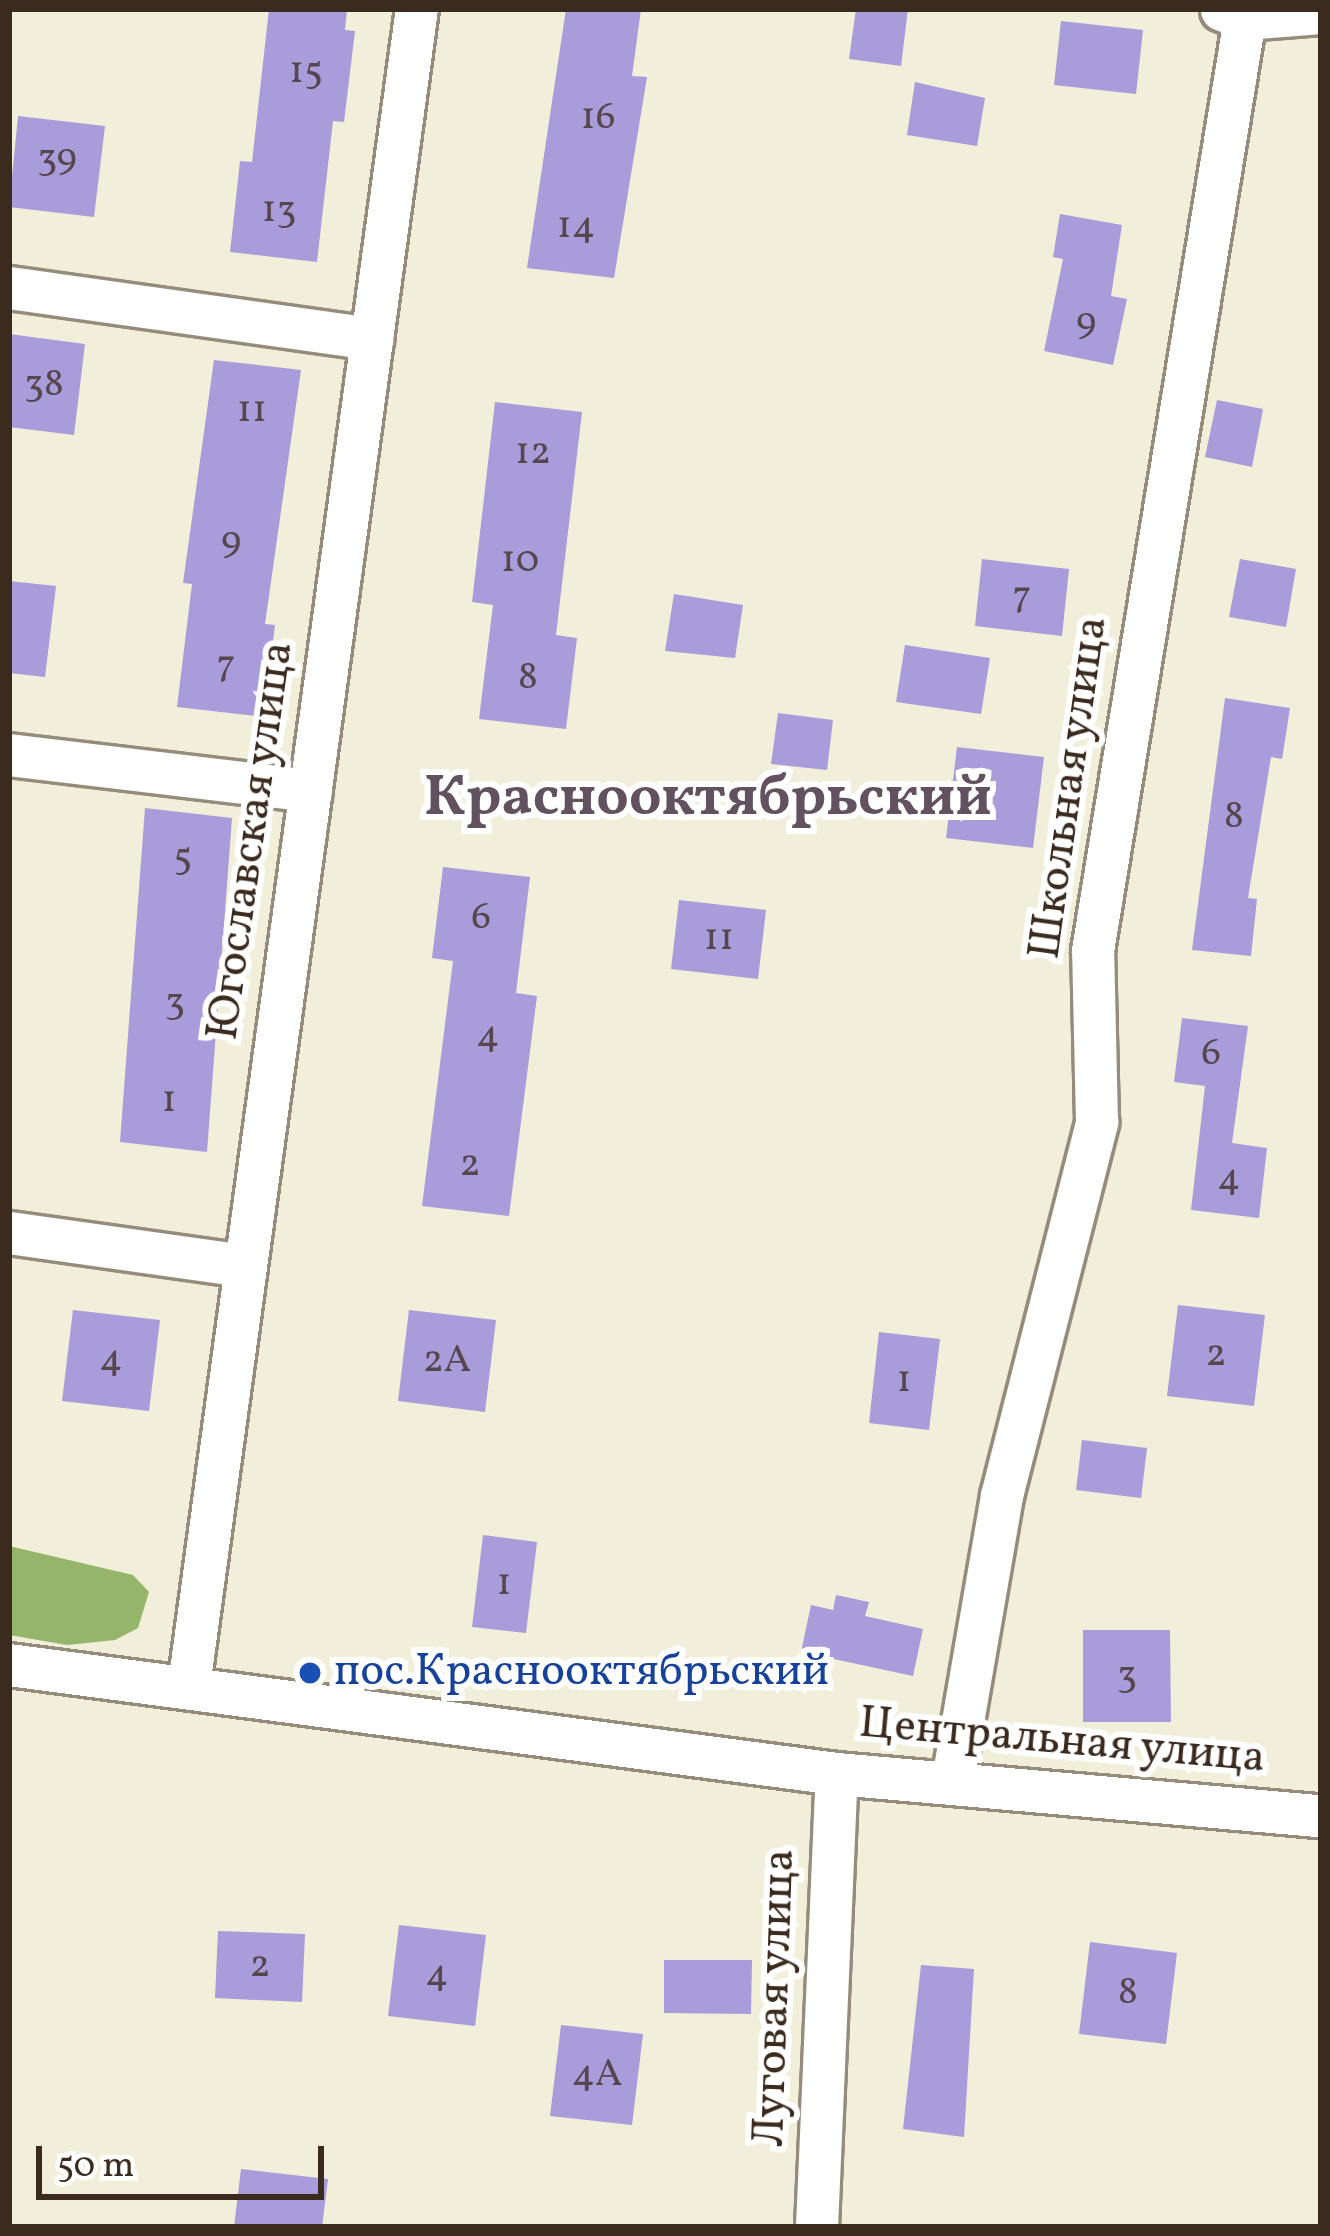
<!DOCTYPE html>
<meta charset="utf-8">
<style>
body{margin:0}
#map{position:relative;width:1330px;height:2236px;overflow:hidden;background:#f1eeda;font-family:Vollkorn,serif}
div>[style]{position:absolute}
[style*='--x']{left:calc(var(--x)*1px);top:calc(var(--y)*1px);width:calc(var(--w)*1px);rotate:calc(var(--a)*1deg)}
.forest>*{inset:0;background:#95b66a}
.building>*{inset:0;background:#a99cdb}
.roads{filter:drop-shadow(3px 0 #968c7c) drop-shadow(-3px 0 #968c7c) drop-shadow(0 3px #968c7c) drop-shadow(0 -3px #968c7c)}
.minor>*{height:42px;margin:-21px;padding:0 21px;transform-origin:21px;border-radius:21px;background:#fff}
.dots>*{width:33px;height:33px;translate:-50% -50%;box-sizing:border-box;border:6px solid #fff;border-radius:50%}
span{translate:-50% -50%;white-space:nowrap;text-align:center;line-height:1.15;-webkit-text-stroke:12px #fff;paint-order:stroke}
.number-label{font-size:39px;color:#56464d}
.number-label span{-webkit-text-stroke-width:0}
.street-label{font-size:45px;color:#3b2a1e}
.transit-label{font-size:45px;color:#164399}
.left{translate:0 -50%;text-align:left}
.district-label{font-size:57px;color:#625260;font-weight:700}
.frame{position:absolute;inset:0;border:12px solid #3b2a1e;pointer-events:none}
.scale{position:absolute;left:36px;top:2146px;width:288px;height:54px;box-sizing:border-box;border:6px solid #3b2a1e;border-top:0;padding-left:15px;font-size:36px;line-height:42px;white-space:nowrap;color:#3b2a1e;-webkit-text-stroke:9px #fff;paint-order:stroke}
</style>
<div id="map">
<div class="forest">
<i style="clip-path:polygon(9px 1546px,133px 1575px,149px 1592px,138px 1628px,115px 1640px,67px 1645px,9px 1635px)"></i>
</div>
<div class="building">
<i style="clip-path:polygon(269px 9px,347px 9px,345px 30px,355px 31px,344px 122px,333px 121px,317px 262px,230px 252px,240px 161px,252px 162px)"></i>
<i style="clip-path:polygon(566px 9px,641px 9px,632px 76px,647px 77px,614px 278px,527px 268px)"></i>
<i style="clip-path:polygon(856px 9px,908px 9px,901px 66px,849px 59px)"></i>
<i style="clip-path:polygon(1061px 21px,1143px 30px,1136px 94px,1054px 85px)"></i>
<i style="clip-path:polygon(915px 82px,985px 98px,977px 146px,907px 135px)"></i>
<i style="clip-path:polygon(18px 116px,105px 126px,94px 217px,9px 207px)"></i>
<i style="clip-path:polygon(1060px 214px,1122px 225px,1111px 296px,1127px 299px,1113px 365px,1044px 351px,1063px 259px,1053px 257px)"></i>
<i style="clip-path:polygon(9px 334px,85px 344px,74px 435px,9px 427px)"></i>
<i style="clip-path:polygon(214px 360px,301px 370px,265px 624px,275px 625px,264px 717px,177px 707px,192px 584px,183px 583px)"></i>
<i style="clip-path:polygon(1217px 400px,1263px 409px,1252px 467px,1205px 457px)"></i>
<i style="clip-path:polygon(495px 402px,582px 412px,556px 635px,577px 638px,566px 729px,479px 719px,493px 605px,472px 602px)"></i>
<i style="clip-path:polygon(982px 559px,1069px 569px,1062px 636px,975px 626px)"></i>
<i style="clip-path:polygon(1240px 559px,1296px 569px,1286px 627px,1229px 617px)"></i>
<i style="clip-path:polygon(9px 581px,56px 586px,45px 677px,9px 673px)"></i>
<i style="clip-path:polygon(674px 594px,743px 605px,735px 658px,665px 651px)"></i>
<i style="clip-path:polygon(905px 645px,990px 658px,981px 714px,896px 702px)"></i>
<i style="clip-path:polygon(1225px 698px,1290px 708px,1282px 759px,1271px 757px,1248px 898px,1257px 899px,1251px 956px,1192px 950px)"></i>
<i style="clip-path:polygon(778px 713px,833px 720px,827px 770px,771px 764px)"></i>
<i style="clip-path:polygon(957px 747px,1044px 757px,1033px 848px,946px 838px)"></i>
<i style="clip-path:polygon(145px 808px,232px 818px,207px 1152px,120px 1142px)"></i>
<i style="clip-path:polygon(443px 867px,530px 877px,516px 993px,537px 996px,509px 1216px,422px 1206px,453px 961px,432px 958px)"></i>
<i style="clip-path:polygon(679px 900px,766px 910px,758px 979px,671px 969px)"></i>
<i style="clip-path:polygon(1182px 1018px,1248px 1026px,1232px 1143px,1267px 1148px,1259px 1218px,1191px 1210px,1205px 1086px,1174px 1082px)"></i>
<i style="clip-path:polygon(1178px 1305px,1265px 1315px,1254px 1406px,1167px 1396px)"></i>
<i style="clip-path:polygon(73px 1310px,160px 1320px,149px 1411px,62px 1401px)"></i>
<i style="clip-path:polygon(409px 1310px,496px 1320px,485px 1412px,398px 1401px)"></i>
<i style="clip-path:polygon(879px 1332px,940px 1339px,929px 1430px,869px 1423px)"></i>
<i style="clip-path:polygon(1082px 1440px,1147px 1448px,1141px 1498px,1076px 1490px)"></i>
<i style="clip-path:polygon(483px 1535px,537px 1542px,526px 1633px,472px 1627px)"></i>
<i style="clip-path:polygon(836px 1595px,869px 1602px,865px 1616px,923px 1629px,913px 1676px,801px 1652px,811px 1605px,833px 1610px)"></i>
<i style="clip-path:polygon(1083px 1630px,1170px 1630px,1171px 1722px,1083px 1722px)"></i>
<i style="clip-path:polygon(399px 1925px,486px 1935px,475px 2026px,388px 2016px)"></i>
<i style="clip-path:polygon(218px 1931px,305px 1934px,302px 2002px,215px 1998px)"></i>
<i style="clip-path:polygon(1090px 1942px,1177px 1953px,1166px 2044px,1079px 2034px)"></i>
<i style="clip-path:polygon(664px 1960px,752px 1960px,751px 2014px,664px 2013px)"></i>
<i style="clip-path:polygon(921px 1965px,974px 1969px,964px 2137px,903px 2129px)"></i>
<i style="clip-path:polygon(561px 2025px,643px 2034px,632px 2125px,550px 2116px)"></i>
<i style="clip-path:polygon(241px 2169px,328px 2179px,322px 2227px,234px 2227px)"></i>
</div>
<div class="roads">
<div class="minor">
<i style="--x:1222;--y:10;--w:25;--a:21"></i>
<i style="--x:1245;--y:19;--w:76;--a:-4.5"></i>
<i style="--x:9;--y:288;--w:367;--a:8"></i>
<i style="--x:9;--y:755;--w:304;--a:6.8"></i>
<i style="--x:9;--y:1233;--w:237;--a:8"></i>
<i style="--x:9;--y:1665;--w:835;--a:7.5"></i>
<i style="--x:837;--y:1774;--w:486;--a:5"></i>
<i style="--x:189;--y:1686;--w:1692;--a:-82.26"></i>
<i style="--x:953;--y:1780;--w:288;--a:-80.2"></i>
<i style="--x:1002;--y:1496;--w:386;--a:-75.7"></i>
<i style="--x:1097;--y:1122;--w:171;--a:-91.3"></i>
<i style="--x:1093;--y:951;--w:944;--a:-80.74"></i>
<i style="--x:817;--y:2227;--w:453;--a:-87.5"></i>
</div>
</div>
<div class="dots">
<i style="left:310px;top:1673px;background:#1a4fb4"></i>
</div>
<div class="number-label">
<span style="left:306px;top:72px">15</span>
<span style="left:598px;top:118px">16</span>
<span style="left:57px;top:159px">39</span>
<span style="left:279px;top:211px">13</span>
<span style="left:576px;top:227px">14</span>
<span style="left:1086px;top:323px">9</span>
<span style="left:44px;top:385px">38</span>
<span style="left:252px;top:411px">11</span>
<span style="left:533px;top:453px">12</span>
<span style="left:231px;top:542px">9</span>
<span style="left:520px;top:561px">10</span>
<span style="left:1022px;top:597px">7</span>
<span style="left:226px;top:666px">7</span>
<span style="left:528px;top:678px">8</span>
<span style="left:1234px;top:817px">8</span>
<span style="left:183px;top:858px">5</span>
<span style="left:481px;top:918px">6</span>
<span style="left:719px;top:939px">11</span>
<span style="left:175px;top:1003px">3</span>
<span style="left:488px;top:1036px">4</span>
<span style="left:1211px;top:1054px">6</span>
<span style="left:169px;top:1101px">1</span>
<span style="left:470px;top:1165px">2</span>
<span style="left:1229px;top:1179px">4</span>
<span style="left:1216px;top:1355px">2</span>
<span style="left:111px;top:1360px">4</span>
<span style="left:447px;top:1361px">2А</span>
<span style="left:904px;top:1381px">1</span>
<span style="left:504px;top:1584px">1</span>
<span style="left:1127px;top:1676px">3</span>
<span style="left:260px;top:1966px">2</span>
<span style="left:437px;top:1975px">4</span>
<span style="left:1128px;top:1993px">8</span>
<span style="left:597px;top:2075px">4А</span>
</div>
<div class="street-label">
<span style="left:1070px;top:788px;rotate:-82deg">Школьная улица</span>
<span style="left:252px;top:841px;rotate:-82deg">Югославская улица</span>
<span style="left:1062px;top:1742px;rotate:5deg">Центральная улица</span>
<span style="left:776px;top:1998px;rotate:-88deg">Луговая улица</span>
</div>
<div class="transit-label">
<span class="left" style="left:334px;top:1673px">пос.Краснооктябрьский</span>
</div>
<div class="district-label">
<span style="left:708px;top:800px">Краснооктябрьский</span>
</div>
<div class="frame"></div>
<div class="scale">50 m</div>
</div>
